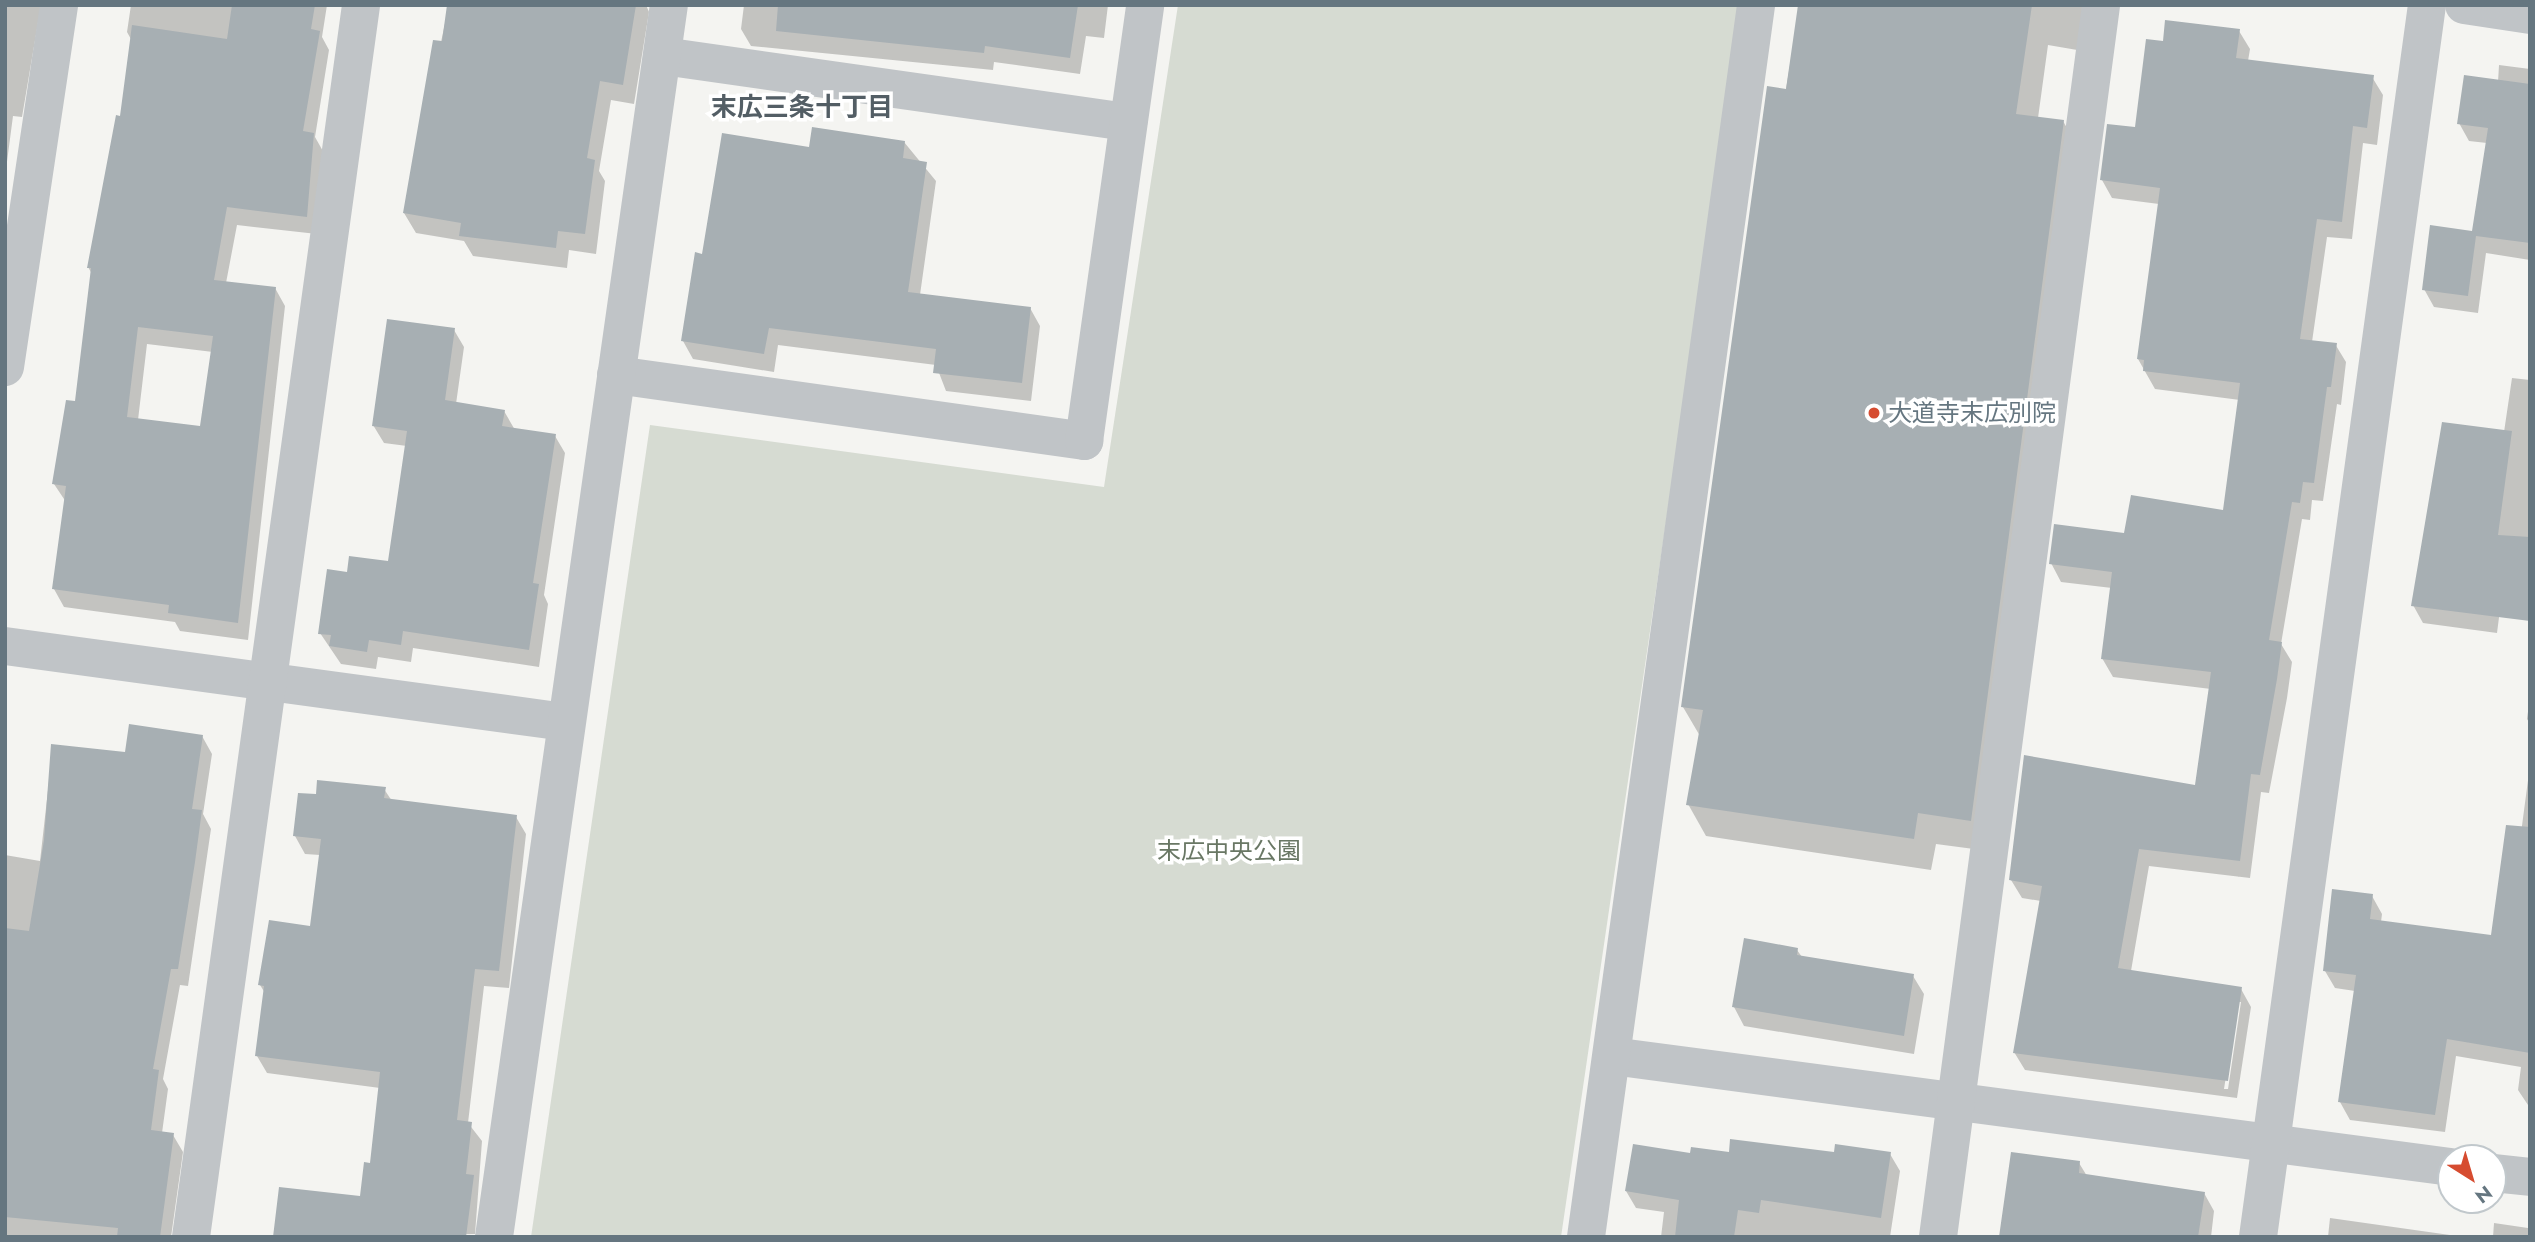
<!DOCTYPE html>
<meta charset="utf-8">
<style>
body{margin:0}
#map{position:relative;width:2535px;height:1242px;overflow:hidden;background:#f4f4f1;font-family:Jost,"Noto Sans JP",sans-serif}
div>[style]{position:absolute}
[style*='--x']{left:calc(var(--x)*1px);top:calc(var(--y)*1px);width:calc(var(--w)*1px);rotate:calc(var(--a)*1deg)}
.green>*{inset:0;background:#d6dbd2}
.shadow>*{inset:0;background:#0003}
.building>*{inset:0;background:#a7afb3}
.street>*{height:38px;margin:-19px;padding:0 19px;transform-origin:19px;border-radius:19px;background:#c0c4c7}
.dots>*{width:19px;height:19px;translate:-50% -50%;box-sizing:border-box;border:4px solid #fff;border-radius:50%}
span{translate:-50% -50%;white-space:nowrap;text-align:center;line-height:1.15;-webkit-text-stroke:7px #fff;paint-order:stroke}
.poi-label{font-size:24px;color:#657680}
.left{translate:0 -50%;text-align:left}
.park-label{font-size:24px;color:#697764}
.neighbourhood-label{font-size:26px;color:#535e65;font-weight:700}
.frame{position:absolute;inset:0;border:7px solid #657680;pointer-events:none}
.north{position:absolute;left:2437px;top:1144px;width:70px;height:70px;box-sizing:border-box;background:#fff;border:2px solid #c1c8cc;border-radius:50%;rotate:143deg;font-size:19px;font-weight:700;line-height:28px;text-align:center;color:#657680}
.north::after{content:'';display:block;margin:auto;width:24px;height:32px;background:#d64c30;clip-path:polygon(50% 0,100% 100%,50% 72%,0 100%)}
</style>
<div id="map">
<div class="green">
<i style="clip-path:polygon(1178px 5px,1742px 5px,1561px 1237px,531px 1237px,650px 425px,1104px 487px)"></i>
</div>
<div class="shadow">
<i style="clip-path:polygon(5px 5px,41px 5px,22px 117px,13px 116px,5px 177px)"></i>
<i style="clip-path:polygon(evenodd,131px 5px,327px 5px,322px 37px,329px 50px,315px 137px,324px 153px,317px 234px,237px 225px,226px 283px,275px 288px,285px 306px,248px 640px,180px 631px,175px 622px,64px 607px,54px 589px,66px 502px,54px 484px,76px 403px,92px 274px,88px 267px,121px 118px,132px 41px,127px 32px,131px 5px,147px 344px,213px 352px,202px 428px,138px 420px,147px 344px)"></i>
<i style="clip-path:polygon(449px 5px,646px 5px,649px 12px,634px 104px,611px 100px,599px 171px,605px 181px,596px 254px,569px 250px,567px 268px,473px 256px,464px 241px,416px 233px,404px 213px)"></i>
<i style="clip-path:polygon(744px 5px,1108px 5px,1104px 38px,1086px 36px,1080px 74px,994px 62px,993px 70px,751px 46px,741px 29px)"></i>
<i style="clip-path:polygon(1800px 5px,2093px 5px,2083px 51px,2048px 45px,2038px 118px,2063px 121px,2081px 153px,1989px 851px,1936px 844px,1931px 870px,1706px 836px,1688px 804px,1700px 736px,1683px 707px)"></i>
<i style="clip-path:polygon(evenodd,2239px 31px,2250px 49px,2248px 61px,2372px 77px,2383px 95px,2377px 145px,2363px 143px,2352px 239px,2327px 237px,2312px 342px,2335px 344px,2346px 362px,2341px 405px,2337px 404px,2323px 501px,2312px 500px,2310px 520px,2302px 519px,2281px 644px,2292px 662px,2287px 698px,2269px 793px,2261px 792px,2250px 878px,2149px 866px,2131px 971px,2241px 989px,2251px 1007px,2237px 1098px,2025px 1070px,2014px 1052px,2041px 901px,2022px 898px,2011px 880px,2196px 787px,2211px 689px,2113px 677px,2102px 658px,2112px 588px,2061px 582px,2051px 563px,2125px 535px,2224px 512px,2240px 400px,2155px 389px,2138px 359px,2159px 204px,2112px 198px,2102px 180px,2136px 129px,2164px 43px,2239px 31px,2238px 1002px,2241px 1002px,2228px 1089px,2224px 1089px,2238px 1002px)"></i>
<i style="clip-path:polygon(2499px 65px,2530px 69px,2530px 260px,2486px 253px,2478px 313px,2434px 307px,2424px 289px,2474px 233px,2487px 143px,2469px 141px,2459px 123px,2498px 82px)"></i>
<i style="clip-path:polygon(904px 142px,936px 181px,920px 295px,1030px 308px,1040px 326px,1031px 401px,946px 391px,936px 365px,778px 345px,774px 372px,693px 359px,683px 341px,703px 256px,810px 149px)"></i>
<i style="clip-path:polygon(454px 330px,464px 347px,456px 404px,504px 411px,515px 430px,555px 436px,565px 453px,544px 595px,548px 604px,539px 667px,413px 648px,411px 662px,378px 657px,376px 669px,341px 664px,320px 633px,348px 574px,389px 563px,407px 446px,384px 443px,373px 425px)"></i>
<i style="clip-path:polygon(2512px 378px,2530px 380px,2530px 551px,2508px 548px,2497px 633px,2423px 623px,2413px 605px,2504px 432px)"></i>
<i style="clip-path:polygon(2530px 696px,2530px 724px,2527px 719px)"></i>
<i style="clip-path:polygon(202px 736px,212px 754px,203px 814px,211px 829px,188px 986px,180px 985px,163px 1079px,168px 1089px,162px 1133px,173px 1135px,183px 1152px,171px 1237px,5px 1237px,5px 855px,40px 861px,53px 746px,126px 754px)"></i>
<i style="clip-path:polygon(2530px 765px,2530px 1108px,2518px 1090px,2521px 1067px,2456px 1056px,2445px 1132px,2350px 1120px,2340px 1102px,2355px 991px,2335px 988px,2325px 971px,2372px 896px,2382px 914px,2381px 922px,2492px 937px,2516px 871px)"></i>
<i style="clip-path:polygon(384px 789px,392px 801px,516px 817px,526px 834px,509px 988px,484px 986px,468px 1123px,482px 1141px,475px 1234px,274px 1237px,362px 1198px,372px 1165px,380px 1088px,267px 1073px,257px 1056px,265px 993px,260px 985px,311px 928px,320px 855px,305px 854px,295px 836px,317px 796px)"></i>
<i style="clip-path:polygon(1797px 950px,1802px 957px,1913px 976px,1924px 994px,1914px 1054px,1744px 1026px,1734px 1007px)"></i>
<i style="clip-path:polygon(1890px 1154px,1900px 1171px,1890px 1237px,1661px 1237px,1664px 1212px,1636px 1208px,1626px 1191px,1692px 1155px)"></i>
<i style="clip-path:polygon(2079px 1163px,2087px 1176px,2204px 1193px,2214px 1211px,2211px 1237px,2001px 1237px)"></i>
<i style="clip-path:polygon(2330px 1218px,2464px 1237px,2328px 1237px)"></i>
<i style="clip-path:polygon(2494px 1223px,2528px 1228px,2530px 1237px,2493px 1237px)"></i>
</div>
<div class="building">
<i style="clip-path:polygon(evenodd,232px 5px,315px 5px,311px 29px,320px 31px,303px 131px,314px 133px,307px 217px,227px 207px,214px 280px,276px 287px,238px 623px,168px 613px,169px 605px,52px 589px,66px 486px,52px 484px,66px 400px,75px 401px,91px 268px,87px 268px,116px 115px,120px 116px,132px 25px,227px 39px,232px 5px,138px 327px,213px 336px,200px 426px,127px 417px,138px 327px)"></i>
<i style="clip-path:polygon(447px 5px,636px 5px,623px 85px,600px 81px,587px 158px,595px 160px,585px 234px,558px 231px,556px 248px,459px 236px,461px 223px,403px 213px,433px 40px,442px 41px)"></i>
<i style="clip-path:polygon(778px 5px,1078px 5px,1070px 58px,985px 46px,984px 53px,776px 31px)"></i>
<i style="clip-path:polygon(1798px 5px,2032px 5px,2016px 114px,2064px 120px,1971px 821px,1918px 813px,1914px 839px,1686px 805px,1703px 710px,1681px 707px,1767px 86px,1786px 89px)"></i>
<i style="clip-path:polygon(2165px 20px,2240px 29px,2236px 58px,2374px 75px,2367px 128px,2353px 126px,2342px 222px,2317px 219px,2300px 339px,2337px 343px,2331px 387px,2327px 387px,2314px 483px,2303px 482px,2300px 503px,2292px 502px,2269px 640px,2282px 642px,2277px 679px,2260px 775px,2251px 774px,2240px 861px,2139px 849px,2118px 968px,2242px 987px,2228px 1081px,2013px 1053px,2042px 886px,2009px 880px,2024px 755px,2195px 785px,2211px 672px,2101px 659px,2112px 572px,2049px 564px,2054px 524px,2124px 533px,2131px 495px,2223px 510px,2240px 383px,2143px 371px,2144px 360px,2137px 359px,2160px 188px,2100px 180px,2107px 124px,2135px 127px,2146px 39px,2163px 41px)"></i>
<i style="clip-path:polygon(2464px 75px,2530px 84px,2530px 243px,2476px 236px,2468px 296px,2422px 290px,2430px 225px,2472px 231px,2488px 128px,2457px 124px)"></i>
<i style="clip-path:polygon(812px 127px,905px 141px,903px 158px,927px 162px,908px 292px,1031px 307px,1022px 383px,933px 373px,936px 349px,769px 328px,764px 354px,681px 341px,695px 252px,702px 254px,722px 133px,809px 147px)"></i>
<i style="clip-path:polygon(387px 319px,455px 328px,445px 400px,505px 410px,502px 426px,556px 434px,533px 583px,539px 584px,529px 650px,403px 631px,401px 645px,369px 640px,367px 652px,329px 646px,331px 635px,318px 634px,327px 569px,347px 572px,349px 556px,388px 561px,407px 431px,372px 426px)"></i>
<i style="clip-path:polygon(2442px 422px,2512px 431px,2498px 535px,2530px 537px,2530px 621px,2411px 606px)"></i>
<i style="clip-path:polygon(129px 724px,203px 735px,192px 809px,202px 810px,195px 862px,178px 969px,171px 969px,153px 1069px,159px 1070px,151px 1130px,174px 1133px,160px 1237px,117px 1237px,118px 1228px,5px 1217px,5px 928px,29px 931px,44px 840px,51px 744px,125px 752px)"></i>
<i style="clip-path:polygon(317px 780px,386px 787px,384px 798px,517px 815px,499px 971px,475px 969px,457px 1120px,472px 1122px,466px 1174px,474px 1175px,466px 1237px,273px 1237px,279px 1187px,360px 1196px,364px 1162px,370px 1163px,380px 1072px,255px 1056px,264px 986px,258px 985px,269px 920px,310px 926px,321px 839px,293px 836px,298px 793px,316px 794px)"></i>
<i style="clip-path:polygon(2506px 825px,2530px 827px,2530px 1053px,2447px 1039px,2435px 1115px,2338px 1102px,2356px 975px,2323px 971px,2332px 889px,2373px 894px,2370px 919px,2491px 935px)"></i>
<i style="clip-path:polygon(1744px 938px,1798px 948px,1797px 955px,1914px 974px,1904px 1036px,1732px 1007px)"></i>
<i style="clip-path:polygon(1730px 1139px,1834px 1152px,1835px 1144px,1891px 1152px,1881px 1218px,1761px 1200px,1759px 1213px,1738px 1210px,1734px 1237px,1675px 1237px,1679px 1200px,1625px 1191px,1633px 1144px,1690px 1153px,1691px 1147px,1729px 1152px)"></i>
<i style="clip-path:polygon(2011px 1152px,2080px 1161px,2079px 1173px,2205px 1192px,2198px 1237px,1999px 1237px)"></i>
</div>
<div class="street">
<i style="--x:2464;--y:5;--w:67;--a:8.6"></i>
<i style="--x:663;--y:56;--w:470;--a:8.1"></i>
<i style="--x:5;--y:367;--w:366;--a:-81.5"></i>
<i style="--x:616;--y:375;--w:473;--a:8"></i>
<i style="--x:1084;--y:441;--w:440;--a:-82"></i>
<i style="--x:5;--y:646;--w:565;--a:7.73"></i>
<i style="--x:1612;--y:1056;--w:846;--a:7.54"></i>
<i style="--x:2493;--y:1173;--w:37;--a:6"></i>
<i style="--x:191;--y:1237;--w:1244;--a:-82.14"></i>
<i style="--x:494;--y:1237;--w:1244;--a:-81.92"></i>
<i style="--x:1586;--y:1237;--w:1244;--a:-82.14"></i>
<i style="--x:1938;--y:1237;--w:1243;--a:-82.46"></i>
<i style="--x:2258;--y:1237;--w:1244;--a:-82.19"></i>
</div>
<div class="dots">
<i style="left:1874px;top:413px;background:#d64c30"></i>
</div>
<div class="poi-label">
<span class="left" style="left:1888px;top:413px">大道寺末広別院</span>
</div>
<div class="park-label">
<span style="left:1229px;top:851px">末広中央公園</span>
</div>
<div class="neighbourhood-label">
<span style="left:802px;top:108px">末広三条十丁目</span>
</div>
<div class="frame"></div>
<div class="north">N</div>
</div>
